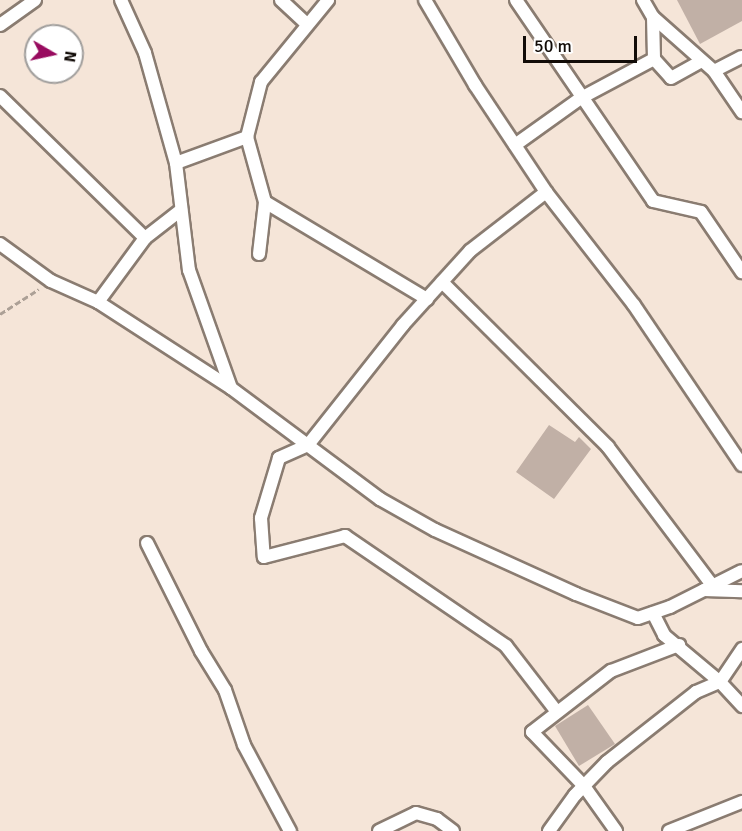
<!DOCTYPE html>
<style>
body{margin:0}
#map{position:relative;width:742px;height:831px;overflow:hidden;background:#f5e5d8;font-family:Signika,sans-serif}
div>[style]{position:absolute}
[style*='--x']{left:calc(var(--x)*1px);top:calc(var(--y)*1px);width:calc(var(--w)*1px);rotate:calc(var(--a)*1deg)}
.building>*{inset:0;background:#c1b0a6}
.path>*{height:3px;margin-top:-1.5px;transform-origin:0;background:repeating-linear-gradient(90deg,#aca096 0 6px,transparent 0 9px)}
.roads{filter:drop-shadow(2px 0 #8a7c71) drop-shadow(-2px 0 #8a7c71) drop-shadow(0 2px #8a7c71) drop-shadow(0 -2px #8a7c71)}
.minor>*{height:12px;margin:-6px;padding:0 6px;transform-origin:6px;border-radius:6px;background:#fff}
span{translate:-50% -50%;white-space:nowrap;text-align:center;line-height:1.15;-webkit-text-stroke:4.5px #fff;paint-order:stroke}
.north{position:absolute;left:24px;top:24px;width:60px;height:60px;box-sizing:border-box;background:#fff;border:2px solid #a09e9c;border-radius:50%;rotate:99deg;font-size:16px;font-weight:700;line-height:24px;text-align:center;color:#120c08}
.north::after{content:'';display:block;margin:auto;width:21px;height:27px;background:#980b5f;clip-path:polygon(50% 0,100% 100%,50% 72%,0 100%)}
.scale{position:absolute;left:523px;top:36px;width:114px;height:27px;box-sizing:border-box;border:3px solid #120c08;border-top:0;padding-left:8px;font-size:18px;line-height:21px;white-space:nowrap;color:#120c08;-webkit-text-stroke:4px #fff;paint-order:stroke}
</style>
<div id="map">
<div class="building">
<i style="clip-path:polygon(677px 0,742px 0,742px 21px,700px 44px)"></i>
<i style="clip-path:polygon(549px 425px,575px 442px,579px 437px,591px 449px,554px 499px,516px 472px)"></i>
<i style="clip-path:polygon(588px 705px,615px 744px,579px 766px,555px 726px)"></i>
</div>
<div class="path">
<i style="--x:0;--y:314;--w:46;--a:-32.7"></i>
</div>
<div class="roads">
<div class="minor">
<i style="--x:121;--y:0;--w:58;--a:65.6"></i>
<i style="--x:145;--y:53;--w:114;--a:74.3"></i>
<i style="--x:176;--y:163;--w:108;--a:83.1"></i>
<i style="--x:189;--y:270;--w:125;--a:70.4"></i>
<i style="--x:281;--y:0;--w:35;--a:43"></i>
<i style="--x:425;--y:0;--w:99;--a:59.5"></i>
<i style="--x:475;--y:85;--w:128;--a:56.4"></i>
<i style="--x:546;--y:192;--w:143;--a:52.1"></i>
<i style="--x:634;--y:305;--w:193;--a:56"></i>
<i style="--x:516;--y:0;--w:243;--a:55.7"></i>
<i style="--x:653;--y:201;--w:49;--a:12.9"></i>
<i style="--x:701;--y:212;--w:73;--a:55.7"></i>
<i style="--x:643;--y:0;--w:20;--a:60"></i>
<i style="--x:653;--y:17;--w:81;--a:41.5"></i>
<i style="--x:714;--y:71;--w:50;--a:55.7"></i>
<i style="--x:653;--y:17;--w:42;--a:88.6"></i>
<i style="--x:0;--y:25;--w:43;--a:-35.5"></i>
<i style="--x:714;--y:71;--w:31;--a:-27"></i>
<i style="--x:0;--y:96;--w:203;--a:44.4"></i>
<i style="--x:515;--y:145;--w:81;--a:-35.5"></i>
<i style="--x:581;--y:98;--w:83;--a:-28.1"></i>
<i style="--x:654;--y:59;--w:25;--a:48"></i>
<i style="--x:671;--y:78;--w:35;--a:-29"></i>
<i style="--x:176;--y:163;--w:76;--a:-20.1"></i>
<i style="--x:546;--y:192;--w:96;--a:142.2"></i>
<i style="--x:470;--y:251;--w:100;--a:132.2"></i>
<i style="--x:403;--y:325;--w:153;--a:128.4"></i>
<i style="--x:308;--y:445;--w:32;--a:156"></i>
<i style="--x:279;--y:458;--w:63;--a:106.7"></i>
<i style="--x:261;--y:518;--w:39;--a:86"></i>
<i style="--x:264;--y:557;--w:84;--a:-14.5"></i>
<i style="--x:345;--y:536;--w:195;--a:34.3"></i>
<i style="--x:506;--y:646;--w:83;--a:52.3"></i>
<i style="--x:265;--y:202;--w:189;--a:30.9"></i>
<i style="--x:0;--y:244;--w:63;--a:36"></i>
<i style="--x:51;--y:281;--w:51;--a:24.1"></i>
<i style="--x:98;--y:302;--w:158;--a:32.9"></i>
<i style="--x:231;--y:388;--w:186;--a:36.7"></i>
<i style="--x:380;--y:499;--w:63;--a:29.4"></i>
<i style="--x:435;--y:530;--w:155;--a:24.4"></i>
<i style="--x:576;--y:594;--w:66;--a:21.2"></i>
<i style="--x:638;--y:618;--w:34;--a:-19"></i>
<i style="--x:670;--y:607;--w:80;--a:-26.6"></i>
<i style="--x:259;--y:254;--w:52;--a:-83.4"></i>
<i style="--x:265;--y:202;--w:67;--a:-105.5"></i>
<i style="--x:247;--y:137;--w:57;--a:-75.7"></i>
<i style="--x:261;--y:82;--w:106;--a:-50.7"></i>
<i style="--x:442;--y:282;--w:234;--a:44.8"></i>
<i style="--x:608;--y:447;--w:173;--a:53"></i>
<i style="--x:98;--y:302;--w:79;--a:-53.7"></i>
<i style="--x:145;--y:238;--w:46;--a:-37.9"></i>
<i style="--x:147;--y:543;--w:121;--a:63.4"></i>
<i style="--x:201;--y:651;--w:46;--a:58.4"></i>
<i style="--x:225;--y:690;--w:58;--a:70.9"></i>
<i style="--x:244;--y:745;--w:98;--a:61.9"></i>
<i style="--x:704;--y:590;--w:38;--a:2"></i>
<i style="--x:653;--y:613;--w:25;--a:63"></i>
<i style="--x:664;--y:635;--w:73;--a:40"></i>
<i style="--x:720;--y:682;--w:40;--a:-56"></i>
<i style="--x:379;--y:831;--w:41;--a:-25.9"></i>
<i style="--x:416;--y:813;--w:22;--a:16"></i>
<i style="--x:437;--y:819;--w:20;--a:37"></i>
<i style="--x:549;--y:831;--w:44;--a:-54.2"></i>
<i style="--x:575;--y:795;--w:46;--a:-45.9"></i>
<i style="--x:607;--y:762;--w:113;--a:-38.2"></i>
<i style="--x:696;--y:692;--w:26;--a:-23"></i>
<i style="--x:720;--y:682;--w:33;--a:47"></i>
<i style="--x:616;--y:831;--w:55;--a:-125.4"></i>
<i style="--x:584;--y:786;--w:75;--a:-133.9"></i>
<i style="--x:532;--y:732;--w:100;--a:-37.7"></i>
<i style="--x:611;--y:671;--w:73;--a:-20.9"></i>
<i style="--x:669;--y:831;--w:79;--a:-21.7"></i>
</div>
</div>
<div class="north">N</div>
<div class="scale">50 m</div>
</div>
